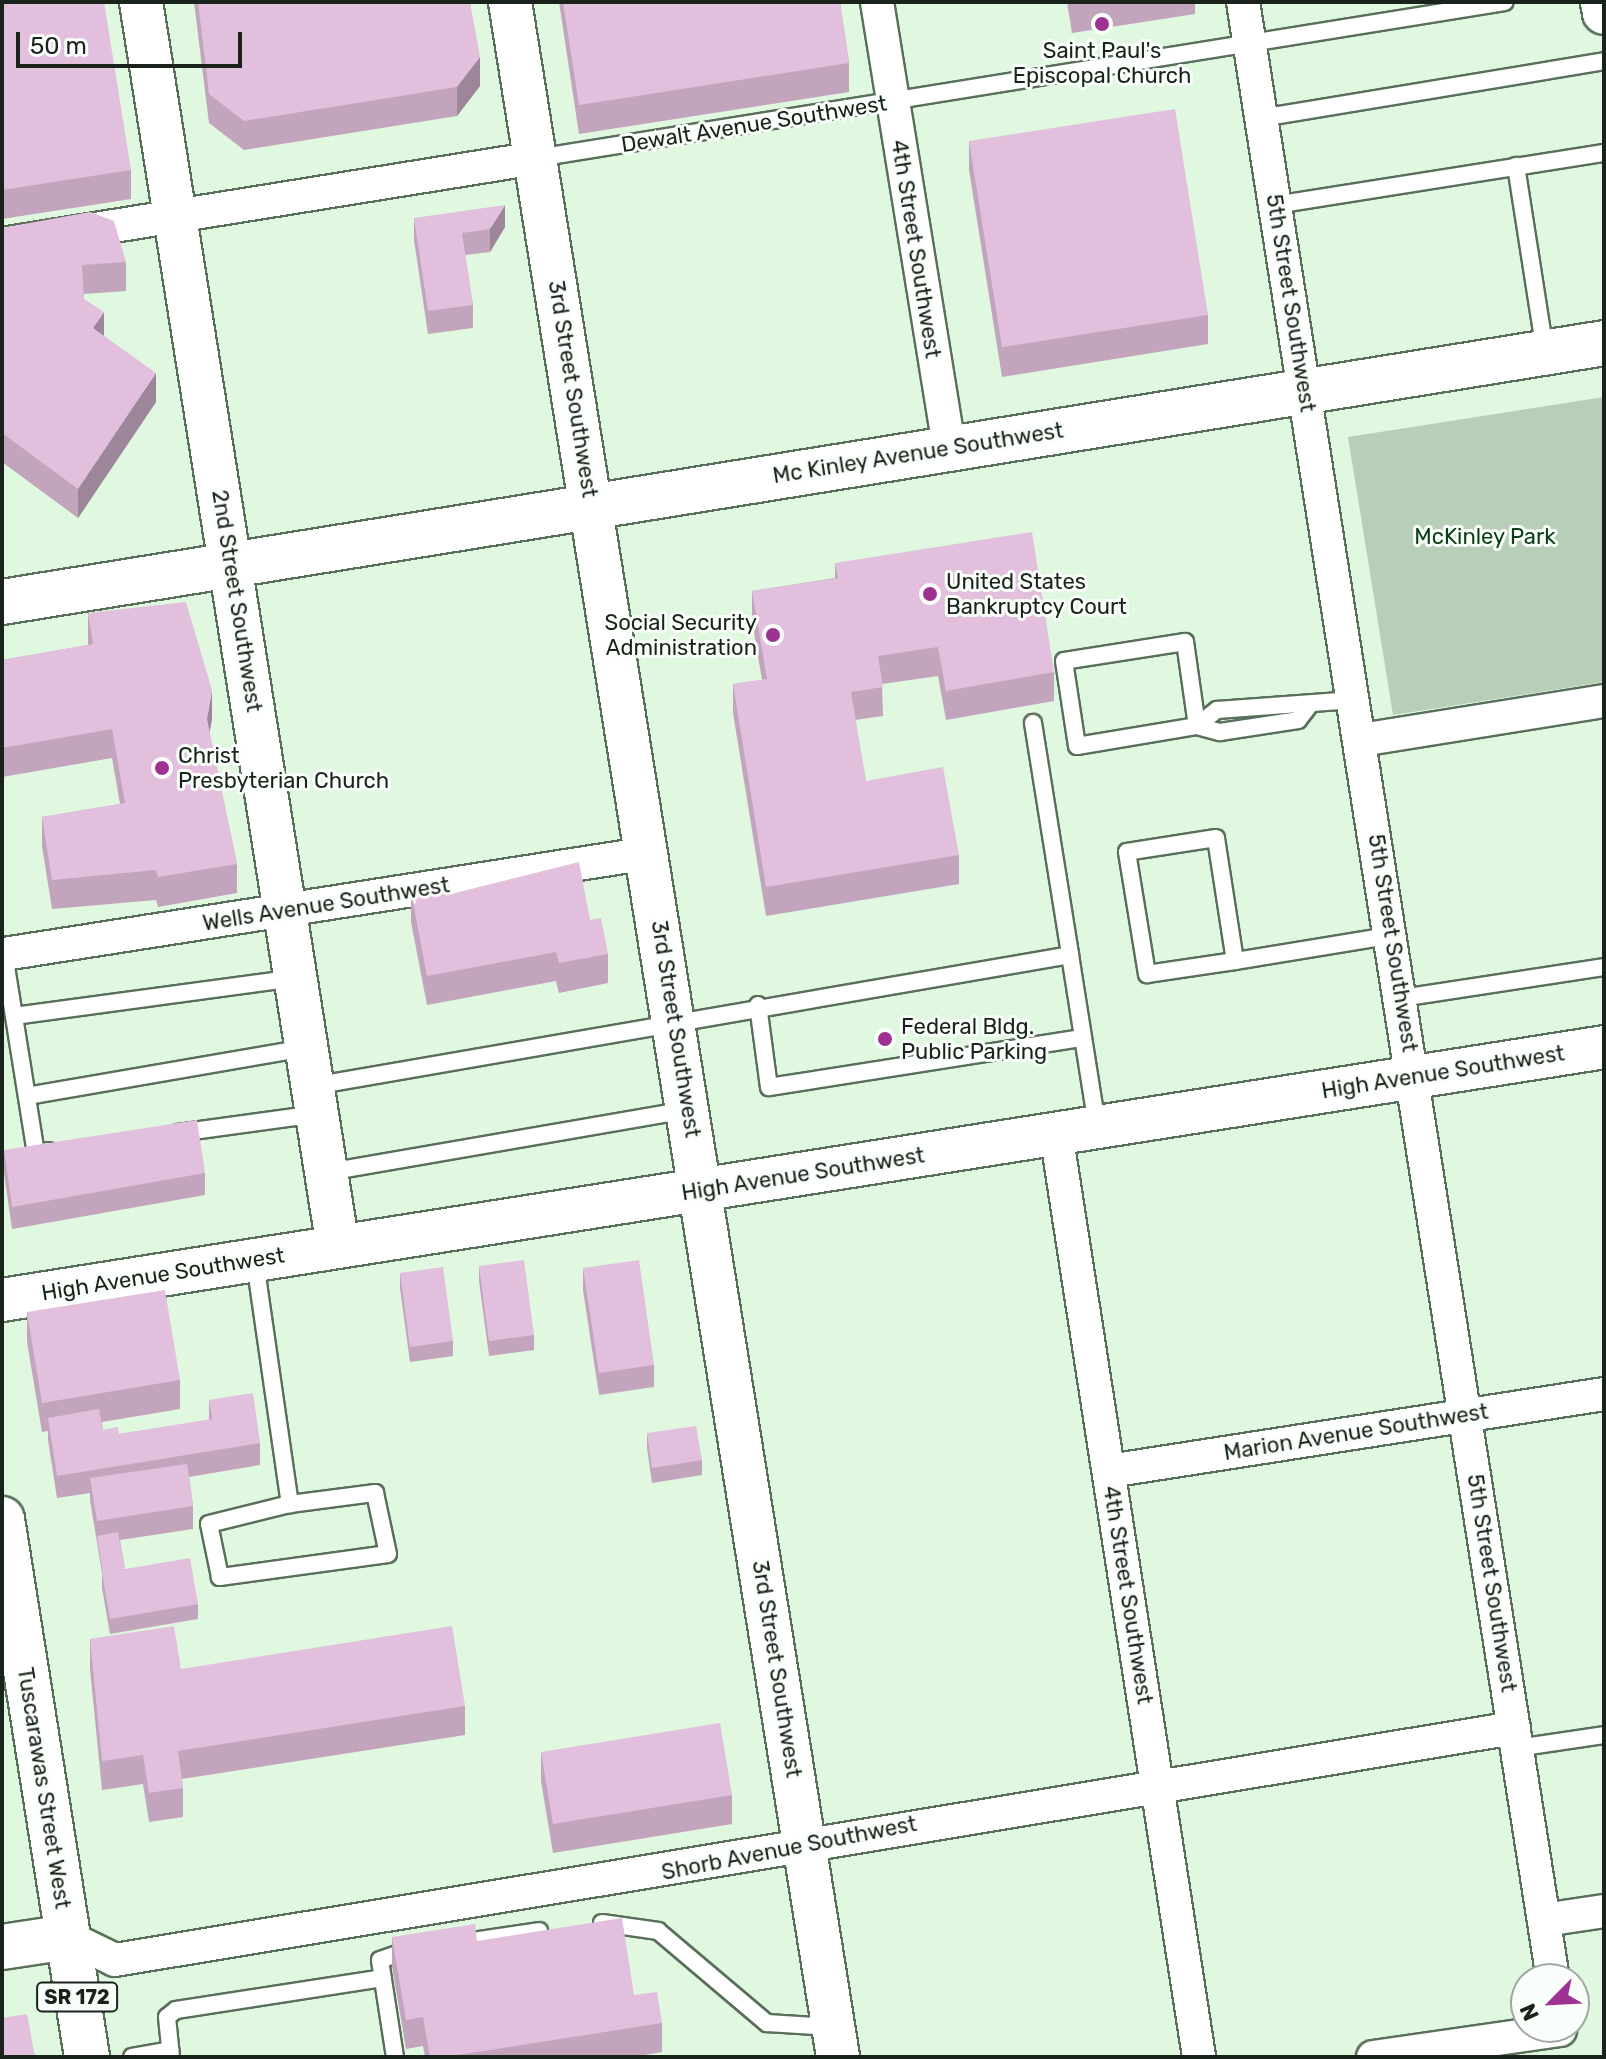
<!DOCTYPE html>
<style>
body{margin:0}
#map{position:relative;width:1606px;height:2059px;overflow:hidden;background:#dff8df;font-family:Rubik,sans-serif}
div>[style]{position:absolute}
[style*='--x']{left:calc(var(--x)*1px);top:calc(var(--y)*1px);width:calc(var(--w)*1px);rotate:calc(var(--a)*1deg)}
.green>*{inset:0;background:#b7cfb8}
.roads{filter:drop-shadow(2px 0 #596f5a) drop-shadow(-2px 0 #596f5a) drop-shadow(0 2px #596f5a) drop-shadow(0 -2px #596f5a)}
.service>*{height:16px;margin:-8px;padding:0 8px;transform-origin:8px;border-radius:8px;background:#fff}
.minor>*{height:32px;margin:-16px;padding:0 16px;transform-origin:16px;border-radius:16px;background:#fff}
.tertiary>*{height:42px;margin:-21px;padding:0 21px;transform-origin:21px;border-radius:21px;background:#fff}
.secondary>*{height:44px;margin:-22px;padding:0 22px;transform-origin:22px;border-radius:22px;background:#fff}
.primary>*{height:44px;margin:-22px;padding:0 22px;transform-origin:22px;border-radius:22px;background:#fff}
.wall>*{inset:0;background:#c2a4bd}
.shaded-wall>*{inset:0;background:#9e869a}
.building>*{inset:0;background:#e2bfdc}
.dots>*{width:22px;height:22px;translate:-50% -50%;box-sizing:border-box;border:4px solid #f9fefa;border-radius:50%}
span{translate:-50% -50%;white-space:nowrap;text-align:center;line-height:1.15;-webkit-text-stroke:6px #f9fefa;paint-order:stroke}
.shield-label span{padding:2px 6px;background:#f9fefa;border:2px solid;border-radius:6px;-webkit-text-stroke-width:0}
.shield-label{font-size:20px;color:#1a231b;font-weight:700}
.poi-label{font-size:22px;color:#1a231b}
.left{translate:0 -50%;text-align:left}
.right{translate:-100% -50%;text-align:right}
.street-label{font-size:22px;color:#1a231b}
.park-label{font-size:22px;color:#0b3d14}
.frame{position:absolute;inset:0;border:4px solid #1a231b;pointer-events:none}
.north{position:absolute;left:1510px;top:1963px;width:80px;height:80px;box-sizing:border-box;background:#f9fefa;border:2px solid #a0a6a1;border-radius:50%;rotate:246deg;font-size:22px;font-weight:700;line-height:32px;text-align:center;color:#1a231b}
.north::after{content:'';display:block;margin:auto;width:28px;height:36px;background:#9d3293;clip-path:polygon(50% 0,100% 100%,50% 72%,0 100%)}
.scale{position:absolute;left:16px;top:32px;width:226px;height:36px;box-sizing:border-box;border:4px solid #1a231b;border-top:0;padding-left:10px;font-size:24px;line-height:28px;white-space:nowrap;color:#1a231b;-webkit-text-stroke:6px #f9fefa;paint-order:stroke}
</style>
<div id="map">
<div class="green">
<i style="clip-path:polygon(1604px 397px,1604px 682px,1393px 715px,1348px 437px)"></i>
</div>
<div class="roads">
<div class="service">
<i style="--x:1261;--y:118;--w:348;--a:-9.4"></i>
<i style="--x:537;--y:158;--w:980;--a:-9.15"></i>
<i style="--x:1516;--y:166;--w:187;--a:81.1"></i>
<i style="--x:1275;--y:205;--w:333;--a:-9"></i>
<i style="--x:1033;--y:723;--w:235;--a:80.9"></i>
<i style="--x:1197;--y:726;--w:85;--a:-98.1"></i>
<i style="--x:1185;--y:642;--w:122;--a:171.1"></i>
<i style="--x:1064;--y:661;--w:86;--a:81.3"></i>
<i style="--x:1077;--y:746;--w:122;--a:-9.5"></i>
<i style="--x:1197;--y:726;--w:24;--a:15"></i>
<i style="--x:1220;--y:732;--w:79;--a:-8.7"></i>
<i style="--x:1298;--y:720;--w:16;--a:-52"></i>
<i style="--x:1197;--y:726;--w:26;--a:-39"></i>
<i style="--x:1217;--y:710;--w:137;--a:-4.2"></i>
<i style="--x:4;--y:954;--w:202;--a:80.9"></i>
<i style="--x:36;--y:1153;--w:13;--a:-9"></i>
<i style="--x:1235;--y:961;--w:124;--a:-98.8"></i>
<i style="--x:1216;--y:838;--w:90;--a:171.1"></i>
<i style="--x:1127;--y:852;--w:124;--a:80.7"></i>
<i style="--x:1147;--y:974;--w:89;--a:-8.4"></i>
<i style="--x:1235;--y:961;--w:160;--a:-9.3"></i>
<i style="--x:1402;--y:998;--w:204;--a:-8.7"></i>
<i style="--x:758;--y:1005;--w:83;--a:82.4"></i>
<i style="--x:769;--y:1087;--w:317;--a:-8.9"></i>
<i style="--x:14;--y:1016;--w:283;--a:-7.7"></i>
<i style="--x:313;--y:1086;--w:768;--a:-9.82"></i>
<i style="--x:1070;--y:955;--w:172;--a:81"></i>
<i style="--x:27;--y:1096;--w:283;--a:-9.8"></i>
<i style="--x:178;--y:1133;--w:140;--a:-7.8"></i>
<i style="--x:328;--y:1172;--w:364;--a:-9.8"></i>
<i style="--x:255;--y:1262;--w:245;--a:81.8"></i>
<i style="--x:290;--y:1504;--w:86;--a:-7.4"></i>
<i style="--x:375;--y:1493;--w:62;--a:78"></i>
<i style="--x:388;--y:1554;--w:170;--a:172.2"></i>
<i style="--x:220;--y:1577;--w:54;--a:-101.7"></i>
<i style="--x:209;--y:1524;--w:83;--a:-13.9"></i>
<i style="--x:1517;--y:1748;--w:88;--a:-8.5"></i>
<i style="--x:602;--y:1923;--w:57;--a:8.1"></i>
<i style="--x:658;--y:1931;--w:143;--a:40.2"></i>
<i style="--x:767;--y:2023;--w:64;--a:3.6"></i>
<i style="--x:459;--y:1943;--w:81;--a:-8.5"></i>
<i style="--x:132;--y:2057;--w:39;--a:-10"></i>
<i style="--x:171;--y:2057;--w:40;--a:-95.7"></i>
<i style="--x:167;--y:2017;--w:11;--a:-38"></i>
<i style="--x:176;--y:2010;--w:209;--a:-8.8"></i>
<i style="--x:395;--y:2057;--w:98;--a:-98.8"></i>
<i style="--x:380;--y:1960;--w:34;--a:-19"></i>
</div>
<div class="minor">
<i style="--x:877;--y:2;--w:452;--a:80.8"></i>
<i style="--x:1243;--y:2;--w:2001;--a:81.09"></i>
<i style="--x:2;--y:244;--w:541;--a:-9.15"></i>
<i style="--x:1361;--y:740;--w:246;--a:-9.1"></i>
<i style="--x:4;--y:954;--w:653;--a:-8.9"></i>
<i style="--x:1056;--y:1133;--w:935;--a:81.2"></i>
<i style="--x:1109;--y:1471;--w:501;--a:-8.84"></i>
<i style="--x:1544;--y:1920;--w:61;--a:-8.5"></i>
<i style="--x:68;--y:1937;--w:52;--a:26.1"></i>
<i style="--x:115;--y:1960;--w:1418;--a:-9.42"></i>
<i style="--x:1373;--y:2057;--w:189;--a:-8.2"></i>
</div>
<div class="tertiary">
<i style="--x:141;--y:2;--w:1260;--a:81.01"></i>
<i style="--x:510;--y:2;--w:2081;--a:80.93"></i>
<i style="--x:1602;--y:2;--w:11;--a:80"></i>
<i style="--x:2;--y:1300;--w:1622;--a:-8.97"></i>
</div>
<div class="secondary">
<i style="--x:2;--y:602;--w:1623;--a:-9.18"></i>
<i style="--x:2;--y:1947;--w:67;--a:-8.6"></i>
</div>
<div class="primary">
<i style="--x:2;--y:1519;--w:545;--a:81.02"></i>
</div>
</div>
<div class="wall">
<i style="clip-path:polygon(2px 2px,131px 170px,131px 199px,2px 219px)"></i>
<i style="clip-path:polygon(194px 2px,470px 2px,480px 86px,457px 116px,244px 150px,209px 123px)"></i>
<i style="clip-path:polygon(559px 2px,840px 2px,849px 63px,849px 92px,579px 134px)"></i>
<i style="clip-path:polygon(1067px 2px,1195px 2px,1195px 14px,1072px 33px)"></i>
<i style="clip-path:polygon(969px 141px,1208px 315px,1208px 344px,1002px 377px,969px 170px)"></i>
<i style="clip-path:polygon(414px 218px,505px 227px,490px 252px,465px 255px,473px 305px,473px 328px,428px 334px,414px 240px)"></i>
<i style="clip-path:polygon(2px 228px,126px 262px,126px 291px,84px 294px,84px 299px,104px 336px,156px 402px,78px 518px,2px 462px)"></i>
<i style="clip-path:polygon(835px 563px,1054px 672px,1054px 701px,946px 720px,938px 676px,882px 684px,883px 716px,855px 720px,866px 781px,959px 855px,959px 884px,766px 916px,733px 713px,733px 684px,762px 680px,752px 620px,752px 591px,835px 578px)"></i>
<i style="clip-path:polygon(88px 613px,212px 719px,209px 732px,237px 864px,237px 893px,158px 907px,156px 900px,52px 909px,42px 846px,42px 817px,120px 804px,112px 758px,2px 777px,2px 660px,88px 645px)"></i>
<i style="clip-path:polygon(411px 892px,451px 894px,590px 920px,608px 954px,608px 983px,559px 993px,556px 981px,427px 1005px,411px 922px)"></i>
<i style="clip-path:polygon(4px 1150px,205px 1173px,205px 1195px,12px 1229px,4px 1173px)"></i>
<i style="clip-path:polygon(479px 1266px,534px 1335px,534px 1350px,489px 1356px,479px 1281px)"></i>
<i style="clip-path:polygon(583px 1268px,654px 1365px,654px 1387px,599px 1395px,583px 1290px)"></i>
<i style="clip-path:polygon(400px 1273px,453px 1341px,453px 1356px,410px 1362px,400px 1288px)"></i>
<i style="clip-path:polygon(27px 1312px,180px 1380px,180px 1409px,102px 1422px,103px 1430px,119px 1434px,209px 1420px,209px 1400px,260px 1443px,260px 1465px,189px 1477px,193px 1506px,193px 1529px,120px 1540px,125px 1569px,198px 1604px,198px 1619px,110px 1634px,102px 1588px,102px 1573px,90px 1500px,90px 1493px,57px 1498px,48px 1440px,48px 1431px,42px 1432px,27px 1342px)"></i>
<i style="clip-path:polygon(647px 1433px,702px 1460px,702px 1475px,652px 1483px,647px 1448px)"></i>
<i style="clip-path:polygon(90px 1639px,181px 1669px,465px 1706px,465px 1735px,182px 1779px,183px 1788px,183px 1817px,149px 1822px,143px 1784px,102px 1790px,90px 1669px)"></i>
<i style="clip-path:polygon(541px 1752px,732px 1795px,732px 1824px,553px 1853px,541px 1781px)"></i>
<i style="clip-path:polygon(392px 1937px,477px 1941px,662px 2023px,662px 2052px,633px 2057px,425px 2057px,423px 2046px,406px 2049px,392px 1966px)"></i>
</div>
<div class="shaded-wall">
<i style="clip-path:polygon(480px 57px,480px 86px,457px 116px,457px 87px)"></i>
<i style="clip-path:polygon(505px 205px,505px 227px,490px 252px,490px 229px)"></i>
<i style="clip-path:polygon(104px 312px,104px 341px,93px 328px)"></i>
<i style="clip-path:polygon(156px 373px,156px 402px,78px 518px,78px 489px)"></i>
<i style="clip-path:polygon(212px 690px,212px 719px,207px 748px,207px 719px)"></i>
</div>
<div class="building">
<i style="clip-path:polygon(2px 2px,104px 2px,131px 170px,2px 190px)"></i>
<i style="clip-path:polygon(198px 2px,470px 2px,480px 57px,457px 87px,244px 121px,209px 94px)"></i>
<i style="clip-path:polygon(563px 2px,840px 2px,849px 63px,579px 105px)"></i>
<i style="clip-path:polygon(1175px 109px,1208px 315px,1002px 347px,969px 141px)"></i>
<i style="clip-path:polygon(505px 205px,490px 229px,462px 233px,473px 305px,428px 311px,414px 218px)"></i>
<i style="clip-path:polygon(90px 212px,114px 221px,126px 262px,82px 265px,84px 299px,104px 312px,93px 328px,156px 373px,78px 489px,2px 433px,2px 228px)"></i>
<i style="clip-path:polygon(1032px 532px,1054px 672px,946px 691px,938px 647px,878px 656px,883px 687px,851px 692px,866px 781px,943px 767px,959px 855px,766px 887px,733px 684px,767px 679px,752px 591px,838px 578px,835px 563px)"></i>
<i style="clip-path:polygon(186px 602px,212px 690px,207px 719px,237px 864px,158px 877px,156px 870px,52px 880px,42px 817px,125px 803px,112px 729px,2px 748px,2px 660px,93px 644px,88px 613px)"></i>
<i style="clip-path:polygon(579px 862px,590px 920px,601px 918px,608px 954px,559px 963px,556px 952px,427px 976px,411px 892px,449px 885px,451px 894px)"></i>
<i style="clip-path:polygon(197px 1120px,205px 1173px,12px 1207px,4px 1150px)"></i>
<i style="clip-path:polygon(524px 1260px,534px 1335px,489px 1341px,479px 1266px)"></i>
<i style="clip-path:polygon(639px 1260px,654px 1365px,599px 1373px,583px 1268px)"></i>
<i style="clip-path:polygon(443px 1267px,453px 1341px,410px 1347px,400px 1273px)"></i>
<i style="clip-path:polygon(165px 1290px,180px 1380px,42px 1403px,27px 1312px)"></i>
<i style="clip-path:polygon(253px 1393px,260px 1443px,57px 1476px,48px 1418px,99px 1409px,103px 1430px,118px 1427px,119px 1434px,212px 1419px,209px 1400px)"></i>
<i style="clip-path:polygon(696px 1426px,702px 1460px,652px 1468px,647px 1433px)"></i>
<i style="clip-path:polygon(187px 1464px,193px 1506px,97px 1521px,90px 1478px)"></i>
<i style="clip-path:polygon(118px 1532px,125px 1569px,103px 1573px,97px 1536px)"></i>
<i style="clip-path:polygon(190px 1558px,198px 1604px,110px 1619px,102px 1573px)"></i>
<i style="clip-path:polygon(174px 1626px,181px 1669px,452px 1626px,465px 1706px,178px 1751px,183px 1788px,149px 1793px,143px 1755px,102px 1761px,90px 1639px)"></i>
<i style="clip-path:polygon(720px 1723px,732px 1795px,553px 1824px,541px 1752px)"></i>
<i style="clip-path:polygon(622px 1918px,634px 1995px,657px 1992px,662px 2023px,445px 2057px,430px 2057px,423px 2017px,406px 2020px,392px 1937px,475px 1924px,477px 1941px)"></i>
<i style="clip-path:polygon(27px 2014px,35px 2057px,2px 2057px,2px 2018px)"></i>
</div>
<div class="dots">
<i style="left:1102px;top:24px;background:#9d3293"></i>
<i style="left:930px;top:594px;background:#9d3293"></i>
<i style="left:773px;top:635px;background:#9d3293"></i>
<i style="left:162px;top:768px;background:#9d3293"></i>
<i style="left:885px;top:1039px;background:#9d3293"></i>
</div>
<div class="shield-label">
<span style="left:77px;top:1997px">SR 172</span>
</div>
<div class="poi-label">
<span style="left:1102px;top:63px">Saint Paul's<br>Episcopal Church</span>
<span class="left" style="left:946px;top:594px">United States<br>Bankruptcy Court</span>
<span class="right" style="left:757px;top:635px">Social Security<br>Administration</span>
<span class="left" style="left:178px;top:768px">Christ<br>Presbyterian Church</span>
<span class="left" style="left:901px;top:1039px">Federal Bldg.<br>Public Parking</span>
</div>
<div class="street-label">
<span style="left:754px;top:124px;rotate:-9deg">Dewalt Avenue Southwest</span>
<span style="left:916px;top:249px;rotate:81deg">4th Street Southwest</span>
<span style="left:1291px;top:303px;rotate:81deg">5th Street Southwest</span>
<span style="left:573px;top:389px;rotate:81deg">3rd Street Southwest</span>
<span style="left:918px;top:453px;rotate:-9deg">Mc Kinley Avenue Southwest</span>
<span style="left:237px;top:601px;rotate:81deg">2nd Street Southwest</span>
<span style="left:326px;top:904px;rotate:-9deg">Wells Avenue Southwest</span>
<span style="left:1393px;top:943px;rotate:81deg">5th Street Southwest</span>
<span style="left:676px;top:1029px;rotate:81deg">3rd Street Southwest</span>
<span style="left:1443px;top:1072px;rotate:-9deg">High Avenue Southwest</span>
<span style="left:803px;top:1174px;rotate:-9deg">High Avenue Southwest</span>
<span style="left:163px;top:1274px;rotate:-9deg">High Avenue Southwest</span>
<span style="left:1356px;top:1432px;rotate:-9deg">Marion Avenue Southwest</span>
<span style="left:1492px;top:1583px;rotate:81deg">5th Street Southwest</span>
<span style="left:1128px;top:1595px;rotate:81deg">4th Street Southwest</span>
<span style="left:777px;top:1669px;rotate:81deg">3rd Street Southwest</span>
<span style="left:44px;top:1788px;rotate:81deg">Tuscarawas Street West</span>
<span style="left:789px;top:1848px;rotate:-11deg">Shorb Avenue Southwest</span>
</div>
<div class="park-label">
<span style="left:1485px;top:537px">McKinley Park</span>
</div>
<div class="frame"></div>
<div class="north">N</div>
<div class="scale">50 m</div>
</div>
